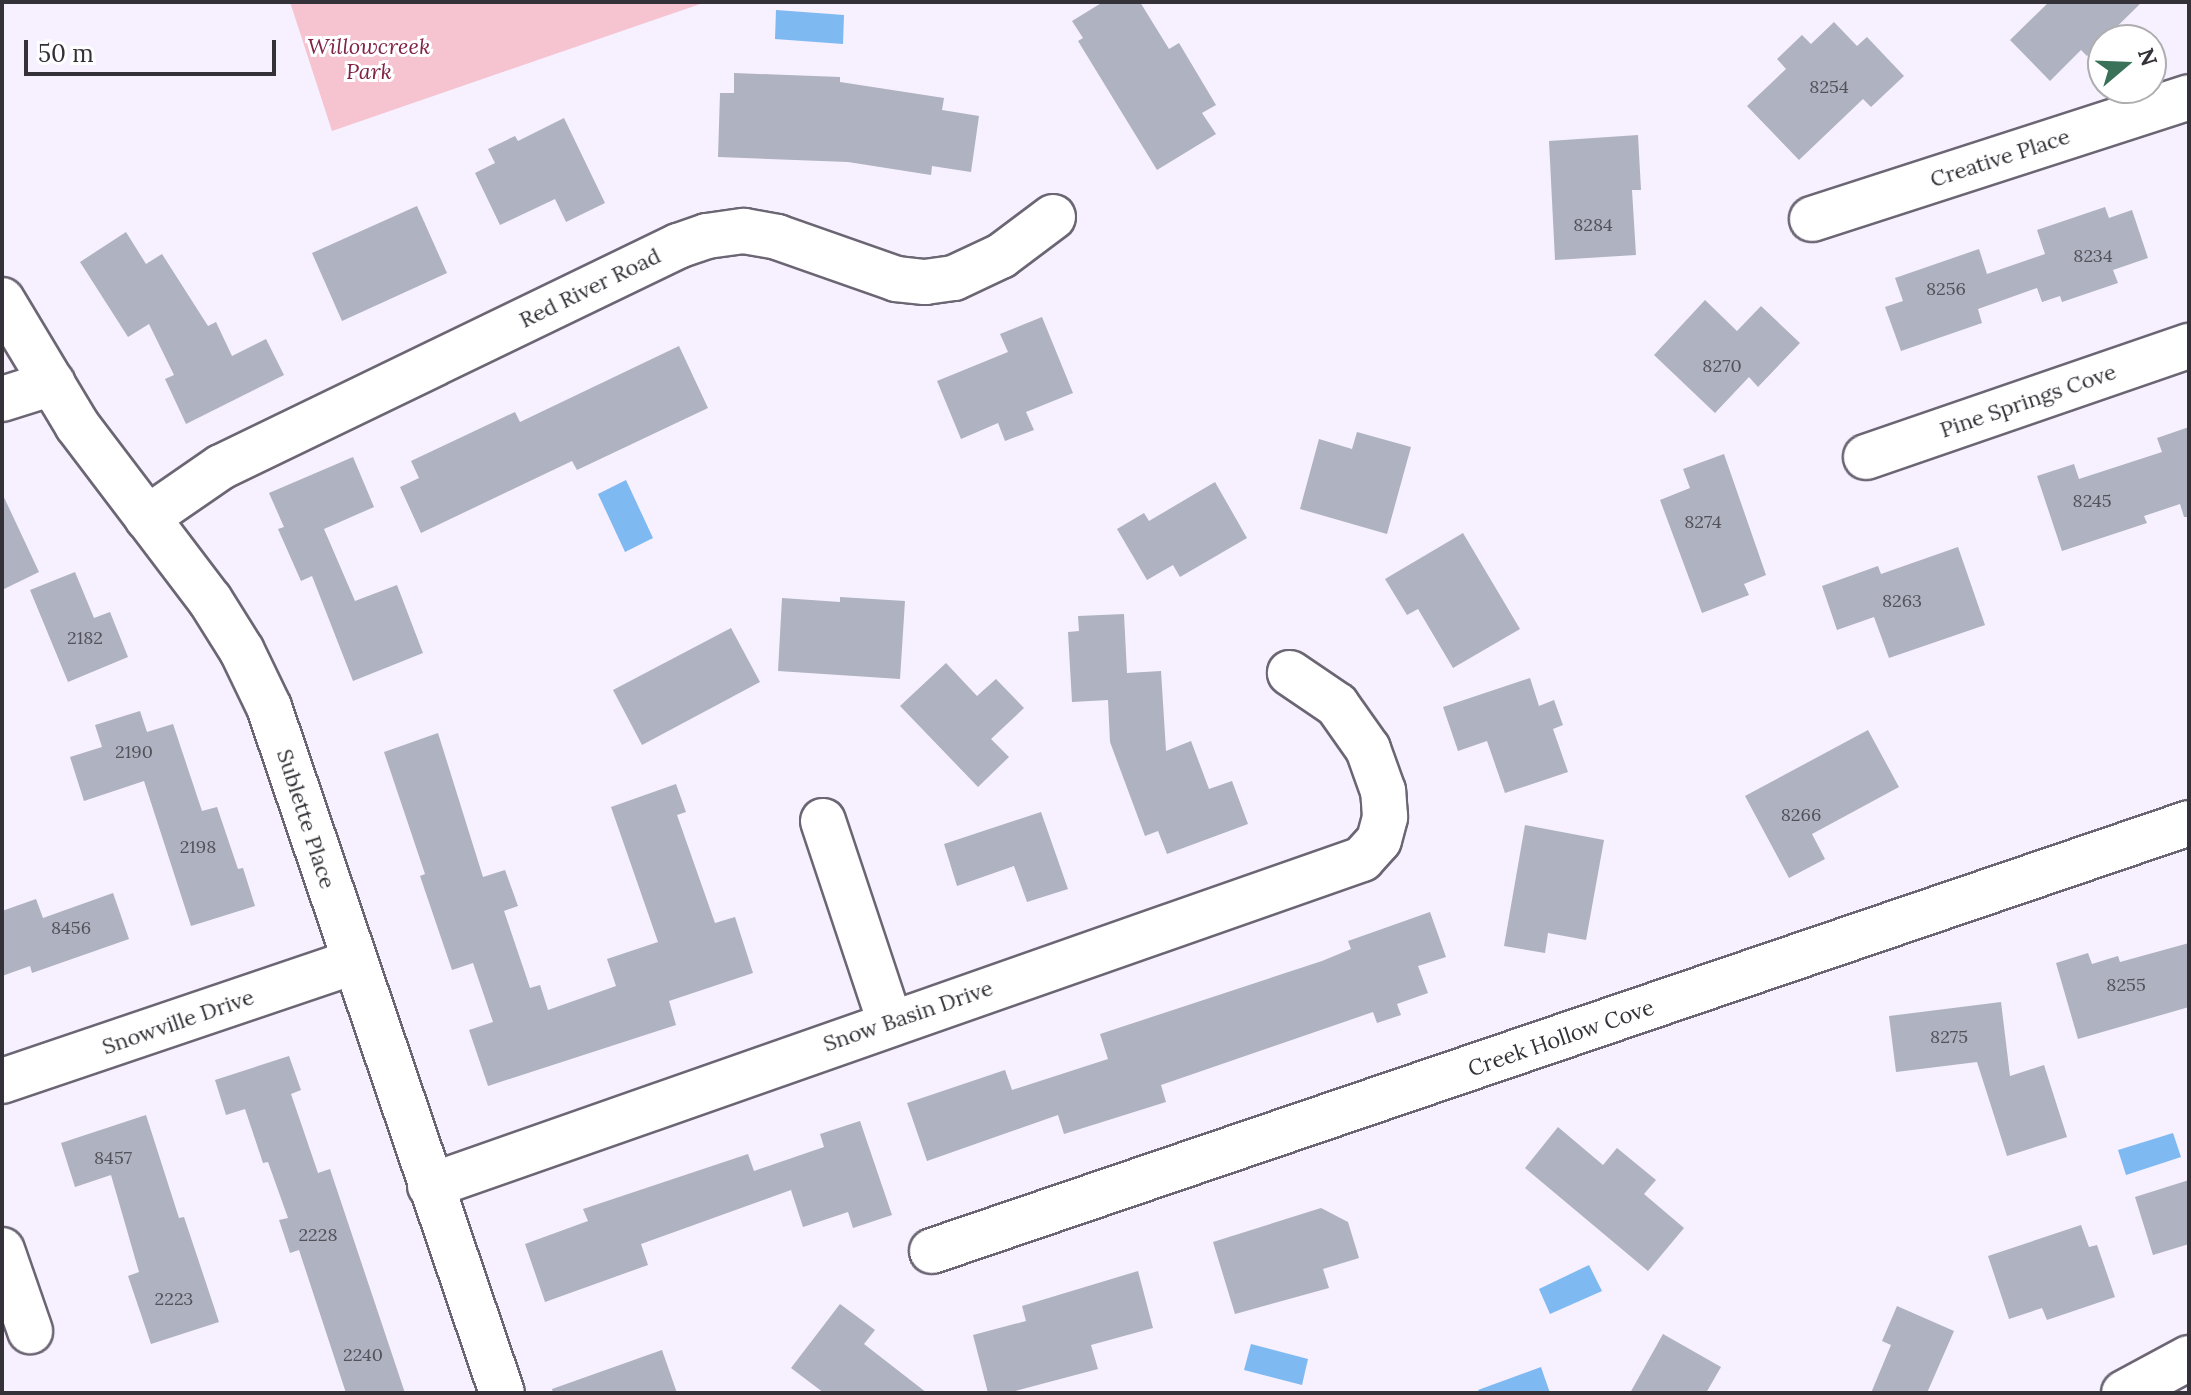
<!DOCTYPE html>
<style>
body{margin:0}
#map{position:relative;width:2191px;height:1395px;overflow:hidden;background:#f6f0ff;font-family:Lora,serif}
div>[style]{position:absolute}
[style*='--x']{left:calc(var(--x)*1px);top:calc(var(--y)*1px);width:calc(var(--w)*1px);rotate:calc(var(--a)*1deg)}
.green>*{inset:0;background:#f6c4d1}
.water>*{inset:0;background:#7fb9f2}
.building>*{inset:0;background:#afb2c1}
.roads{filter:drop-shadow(2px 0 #6c6674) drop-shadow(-2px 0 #6c6674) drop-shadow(0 2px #6c6674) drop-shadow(0 -2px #6c6674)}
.minor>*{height:44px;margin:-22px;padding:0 22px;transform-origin:22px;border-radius:22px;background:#fff}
span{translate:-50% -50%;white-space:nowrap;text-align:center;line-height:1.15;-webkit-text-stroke:6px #fff;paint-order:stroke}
.number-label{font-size:18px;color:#53525a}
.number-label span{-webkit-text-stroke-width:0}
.park-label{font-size:22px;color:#812346;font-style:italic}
.street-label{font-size:22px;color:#343238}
.frame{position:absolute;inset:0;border:4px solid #343238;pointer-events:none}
.north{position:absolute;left:2087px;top:24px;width:80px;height:80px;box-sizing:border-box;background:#fff;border:2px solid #aeadaf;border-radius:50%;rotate:71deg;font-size:22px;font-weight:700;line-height:32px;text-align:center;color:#343238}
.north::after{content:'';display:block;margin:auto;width:28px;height:36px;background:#397159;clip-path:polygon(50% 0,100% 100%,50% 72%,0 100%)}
.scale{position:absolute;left:24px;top:40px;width:252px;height:36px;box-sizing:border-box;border:4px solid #343238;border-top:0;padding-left:10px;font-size:24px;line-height:28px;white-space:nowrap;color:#343238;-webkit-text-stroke:6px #fff;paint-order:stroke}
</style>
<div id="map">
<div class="green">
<i style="clip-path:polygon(290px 2px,706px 2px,332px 131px)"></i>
</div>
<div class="water">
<i style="clip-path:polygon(776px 10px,844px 15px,843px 44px,775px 39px)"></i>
<i style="clip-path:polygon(626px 480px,653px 538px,625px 552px,598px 494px)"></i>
<i style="clip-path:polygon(2173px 1133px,2181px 1157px,2126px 1175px,2118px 1150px)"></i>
<i style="clip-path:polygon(1589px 1265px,1602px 1291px,1550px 1314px,1539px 1289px)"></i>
<i style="clip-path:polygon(1251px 1344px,1308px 1359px,1302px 1385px,1244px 1370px)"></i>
<i style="clip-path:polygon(1541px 1367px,1550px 1393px,1480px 1393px,1478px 1390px)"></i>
</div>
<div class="building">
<i style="clip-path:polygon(1103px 2px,1140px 2px,1169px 49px,1179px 43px,1216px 105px,1202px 113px,1216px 134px,1157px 170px,1078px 41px,1083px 38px,1072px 21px)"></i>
<i style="clip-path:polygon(2049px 2px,2142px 2px,2087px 56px,2081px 50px,2050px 81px,2010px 40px)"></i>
<i style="clip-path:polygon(1834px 22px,1857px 46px,1867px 37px,1904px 76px,1871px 107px,1863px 99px,1799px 160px,1747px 106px,1786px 69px,1777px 59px,1802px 35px,1811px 44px)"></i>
<i style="clip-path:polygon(734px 73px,840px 77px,840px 82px,944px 98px,942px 110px,979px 116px,971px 172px,932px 166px,931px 175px,848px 162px,718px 157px,720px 93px,734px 93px)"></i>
<i style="clip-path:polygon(564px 118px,605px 203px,566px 222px,555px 199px,500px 225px,475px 173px,495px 163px,488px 149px,515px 136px,518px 141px)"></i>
<i style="clip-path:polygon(1638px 135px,1641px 190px,1632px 190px,1636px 255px,1555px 260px,1549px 141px)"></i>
<i style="clip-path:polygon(417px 206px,447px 273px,342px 321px,312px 253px)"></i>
<i style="clip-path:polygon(2105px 207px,2109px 218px,2132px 210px,2148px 258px,2113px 270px,2118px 283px,2062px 302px,2060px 296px,2042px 302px,2037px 288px,1978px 309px,1982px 323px,1901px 351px,1885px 307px,1903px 301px,1895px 278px,1979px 249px,1987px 274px,2045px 254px,2037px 230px)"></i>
<i style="clip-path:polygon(126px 232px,146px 264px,162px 254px,208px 326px,216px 322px,232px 356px,266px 339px,284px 375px,186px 424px,165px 379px,174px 375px,149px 324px,128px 337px,80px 262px)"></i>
<i style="clip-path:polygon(1705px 300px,1737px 331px,1761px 306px,1800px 343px,1758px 387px,1749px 377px,1715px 413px,1654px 355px)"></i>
<i style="clip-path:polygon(1042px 317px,1073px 393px,1026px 412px,1034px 430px,1005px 441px,998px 423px,961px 439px,937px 381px,1008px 352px,1000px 334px)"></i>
<i style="clip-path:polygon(679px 346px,708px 408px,577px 470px,572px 461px,421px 533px,400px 487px,419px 478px,411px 461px,515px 412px,520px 422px)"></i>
<i style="clip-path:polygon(2189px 427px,2189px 517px,2184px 517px,2180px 504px,2144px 516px,2147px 523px,2062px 551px,2037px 476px,2074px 464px,2079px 479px,2162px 452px,2157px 438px)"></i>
<i style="clip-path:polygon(1357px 432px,1411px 447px,1387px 534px,1300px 509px,1319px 439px,1352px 449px)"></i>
<i style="clip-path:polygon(1724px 454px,1766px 575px,1744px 584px,1749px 595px,1702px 613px,1660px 500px,1690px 488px,1683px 469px)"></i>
<i style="clip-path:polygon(353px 457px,374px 507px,324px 529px,355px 601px,397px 585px,423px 653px,353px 681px,312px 576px,301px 581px,278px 529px,284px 527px,269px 493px)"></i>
<i style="clip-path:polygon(1215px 482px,1247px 538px,1180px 577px,1173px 565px,1147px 580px,1117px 529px,1144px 513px,1149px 521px)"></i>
<i style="clip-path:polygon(2px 493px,39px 572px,2px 590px)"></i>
<i style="clip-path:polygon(1463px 533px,1520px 629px,1453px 668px,1418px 609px,1407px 615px,1385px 579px)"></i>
<i style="clip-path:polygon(1958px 547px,1985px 625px,1889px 658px,1874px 617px,1837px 630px,1822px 586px,1878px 566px,1881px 574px)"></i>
<i style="clip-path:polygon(75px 572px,94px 618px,110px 612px,128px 657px,68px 682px,30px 590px)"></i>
<i style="clip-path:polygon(840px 597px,905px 601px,900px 679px,778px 671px,782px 598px,840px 602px)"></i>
<i style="clip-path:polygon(1124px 614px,1127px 673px,1161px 671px,1166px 751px,1191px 741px,1209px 789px,1232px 781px,1248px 824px,1167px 854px,1158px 831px,1145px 836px,1110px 742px,1108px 700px,1072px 702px,1068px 632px,1079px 631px,1078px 616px)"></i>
<i style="clip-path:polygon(731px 628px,760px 682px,642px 745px,613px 690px)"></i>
<i style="clip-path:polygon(946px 663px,977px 696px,996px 679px,1024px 708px,991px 739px,1009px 757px,978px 787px,900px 706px)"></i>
<i style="clip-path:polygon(1530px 678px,1539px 706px,1554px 700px,1563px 725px,1553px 729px,1568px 772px,1505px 793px,1487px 741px,1458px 751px,1443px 707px)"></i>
<i style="clip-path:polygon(140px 711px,147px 732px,173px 724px,202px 811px,217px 807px,238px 869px,243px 868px,255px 906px,191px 926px,144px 781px,84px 801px,70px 757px,102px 747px,95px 725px)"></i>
<i style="clip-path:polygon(1868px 730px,1899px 787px,1812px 834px,1825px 859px,1789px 878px,1745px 796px)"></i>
<i style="clip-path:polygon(438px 733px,483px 877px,505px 870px,518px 906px,504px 911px,530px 988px,540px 985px,548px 1010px,616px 986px,607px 959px,658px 942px,611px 807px,676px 784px,686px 812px,677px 815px,715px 923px,735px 917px,753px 973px,669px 1001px,676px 1025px,488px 1086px,469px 1030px,493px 1022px,473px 963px,452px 970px,420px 876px,425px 874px,384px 752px)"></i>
<i style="clip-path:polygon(1041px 812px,1068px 889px,1027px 902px,1014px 866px,957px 886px,944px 844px)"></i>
<i style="clip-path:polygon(1525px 825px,1604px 840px,1586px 940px,1548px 933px,1545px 953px,1504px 946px)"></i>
<i style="clip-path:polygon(113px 893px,129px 939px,32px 973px,30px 966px,2px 976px,2px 911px,36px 899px,43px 918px)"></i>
<i style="clip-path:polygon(1430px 912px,1446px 957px,1418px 966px,1428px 993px,1397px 1004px,1401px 1015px,1377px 1023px,1373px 1012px,1161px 1085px,1166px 1102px,1064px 1134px,1058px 1115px,927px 1161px,907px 1103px,1005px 1070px,1012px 1090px,1108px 1059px,1100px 1034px,1322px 961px,1351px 949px,1348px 941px)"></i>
<i style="clip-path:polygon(2189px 943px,2189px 1007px,2078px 1039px,2056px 963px,2088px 953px,2092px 964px,2118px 956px,2120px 962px)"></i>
<i style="clip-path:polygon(2001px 1002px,2010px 1076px,2044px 1065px,2067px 1137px,2007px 1156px,1977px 1062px,1896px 1072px,1889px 1016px)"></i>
<i style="clip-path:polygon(289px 1056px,301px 1090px,291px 1094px,318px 1173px,330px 1169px,405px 1393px,346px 1393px,299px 1250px,290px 1253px,279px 1220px,288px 1218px,268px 1162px,263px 1163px,245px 1109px,226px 1115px,215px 1080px)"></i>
<i style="clip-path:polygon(146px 1115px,179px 1218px,184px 1217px,219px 1322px,151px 1344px,128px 1276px,139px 1272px,111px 1175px,75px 1187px,61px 1143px)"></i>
<i style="clip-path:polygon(860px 1121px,892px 1215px,853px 1228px,848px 1212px,803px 1227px,791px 1190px,641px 1244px,648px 1265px,545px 1302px,525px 1244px,588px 1221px,583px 1209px,748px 1154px,754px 1171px,824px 1147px,820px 1134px)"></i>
<i style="clip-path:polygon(1558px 1127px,1603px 1165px,1617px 1148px,1656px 1180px,1644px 1194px,1684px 1228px,1648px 1271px,1525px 1168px)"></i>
<i style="clip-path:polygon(2189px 1180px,2189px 1244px,2153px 1255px,2135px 1197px)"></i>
<i style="clip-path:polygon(1321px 1208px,1348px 1222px,1359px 1258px,1323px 1269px,1329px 1288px,1235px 1314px,1213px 1242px)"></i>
<i style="clip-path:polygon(2081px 1225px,2089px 1247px,2097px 1245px,2115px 1297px,2047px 1320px,2042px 1308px,2009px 1319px,1988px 1256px)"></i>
<i style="clip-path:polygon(1138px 1271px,1153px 1328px,1091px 1345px,1098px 1369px,1008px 1393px,988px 1393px,973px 1335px,1026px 1321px,1022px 1306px)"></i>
<i style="clip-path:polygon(840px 1304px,875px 1330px,864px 1344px,927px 1393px,824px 1393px,791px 1368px)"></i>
<i style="clip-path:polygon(1897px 1306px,1954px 1331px,1927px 1393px,1871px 1393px,1891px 1345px,1882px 1341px)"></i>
<i style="clip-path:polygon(1663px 1334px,1721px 1367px,1706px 1393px,1630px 1393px)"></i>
<i style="clip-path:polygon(662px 1350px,677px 1393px,553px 1393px,552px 1389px)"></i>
</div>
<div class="roads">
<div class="minor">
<i style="--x:1812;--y:219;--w:396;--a:-17.9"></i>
<i style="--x:2;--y:300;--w:146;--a:59"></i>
<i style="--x:77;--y:425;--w:220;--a:52.8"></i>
<i style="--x:210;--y:600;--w:60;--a:57.9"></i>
<i style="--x:242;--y:651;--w:62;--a:64.3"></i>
<i style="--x:269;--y:707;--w:724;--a:71.24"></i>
<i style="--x:2;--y:399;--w:53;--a:-17.4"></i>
<i style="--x:1866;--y:457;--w:342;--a:-19"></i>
<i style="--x:147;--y:518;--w:90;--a:-34.6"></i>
<i style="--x:221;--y:467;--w:508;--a:-25.81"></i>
<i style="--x:678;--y:246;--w:31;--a:-19"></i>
<i style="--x:707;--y:236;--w:37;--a:-8"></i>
<i style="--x:744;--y:231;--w:34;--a:10"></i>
<i style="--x:777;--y:237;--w:126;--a:19.4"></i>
<i style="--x:896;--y:279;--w:29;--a:6"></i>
<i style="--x:925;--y:282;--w:29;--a:-8"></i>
<i style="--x:954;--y:278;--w:52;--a:-25.1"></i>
<i style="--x:1001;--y:256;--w:65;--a:-36.9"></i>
<i style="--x:823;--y:821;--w:212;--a:71.6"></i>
<i style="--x:2;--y:1081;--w:372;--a:-18.7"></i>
<i style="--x:430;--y:1186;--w:988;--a:-19.33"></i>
<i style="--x:1362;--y:859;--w:25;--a:-48"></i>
<i style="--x:1379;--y:840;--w:24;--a:-75"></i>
<i style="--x:1385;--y:817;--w:26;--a:-94"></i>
<i style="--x:1383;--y:791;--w:45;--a:-109.7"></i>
<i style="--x:1368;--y:749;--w:54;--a:-125.2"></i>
<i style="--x:1337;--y:705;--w:57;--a:-145.8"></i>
<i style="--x:2;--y:1250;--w:86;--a:70.9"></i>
<i style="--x:932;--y:1251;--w:1328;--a:-18.8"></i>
<i style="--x:2124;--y:1393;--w:74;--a:-28.3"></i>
</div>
</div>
<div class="number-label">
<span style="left:1829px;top:87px">8254</span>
<span style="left:1593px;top:225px">8284</span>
<span style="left:2093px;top:256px">8234</span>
<span style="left:1946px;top:289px">8256</span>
<span style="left:1722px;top:366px">8270</span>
<span style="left:2092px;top:501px">8245</span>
<span style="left:1703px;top:522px">8274</span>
<span style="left:1902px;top:601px">8263</span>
<span style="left:85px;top:638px">2182</span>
<span style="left:134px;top:752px">2190</span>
<span style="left:1801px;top:815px">8266</span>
<span style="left:198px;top:847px">2198</span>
<span style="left:71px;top:928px">8456</span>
<span style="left:2126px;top:985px">8255</span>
<span style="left:1949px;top:1037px">8275</span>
<span style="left:113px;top:1158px">8457</span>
<span style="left:318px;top:1235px">2228</span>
<span style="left:174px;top:1299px">2223</span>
<span style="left:363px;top:1355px">2240</span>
</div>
<div class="park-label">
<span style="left:369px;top:59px">Willowcreek<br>Park</span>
</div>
<div class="street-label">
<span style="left:2000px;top:158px;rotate:-18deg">Creative Place</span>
<span style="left:590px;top:288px;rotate:-26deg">Red River Road</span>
<span style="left:2028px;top:401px;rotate:-19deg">Pine Springs Cove</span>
<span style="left:306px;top:819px;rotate:72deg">Sublette Place</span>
<span style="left:908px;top:1016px;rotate:-19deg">Snow Basin Drive</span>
<span style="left:178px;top:1022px;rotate:-19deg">Snowville Drive</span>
<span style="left:1561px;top:1038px;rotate:-19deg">Creek Hollow Cove</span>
</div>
<div class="frame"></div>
<div class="north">N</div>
<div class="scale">50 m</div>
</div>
